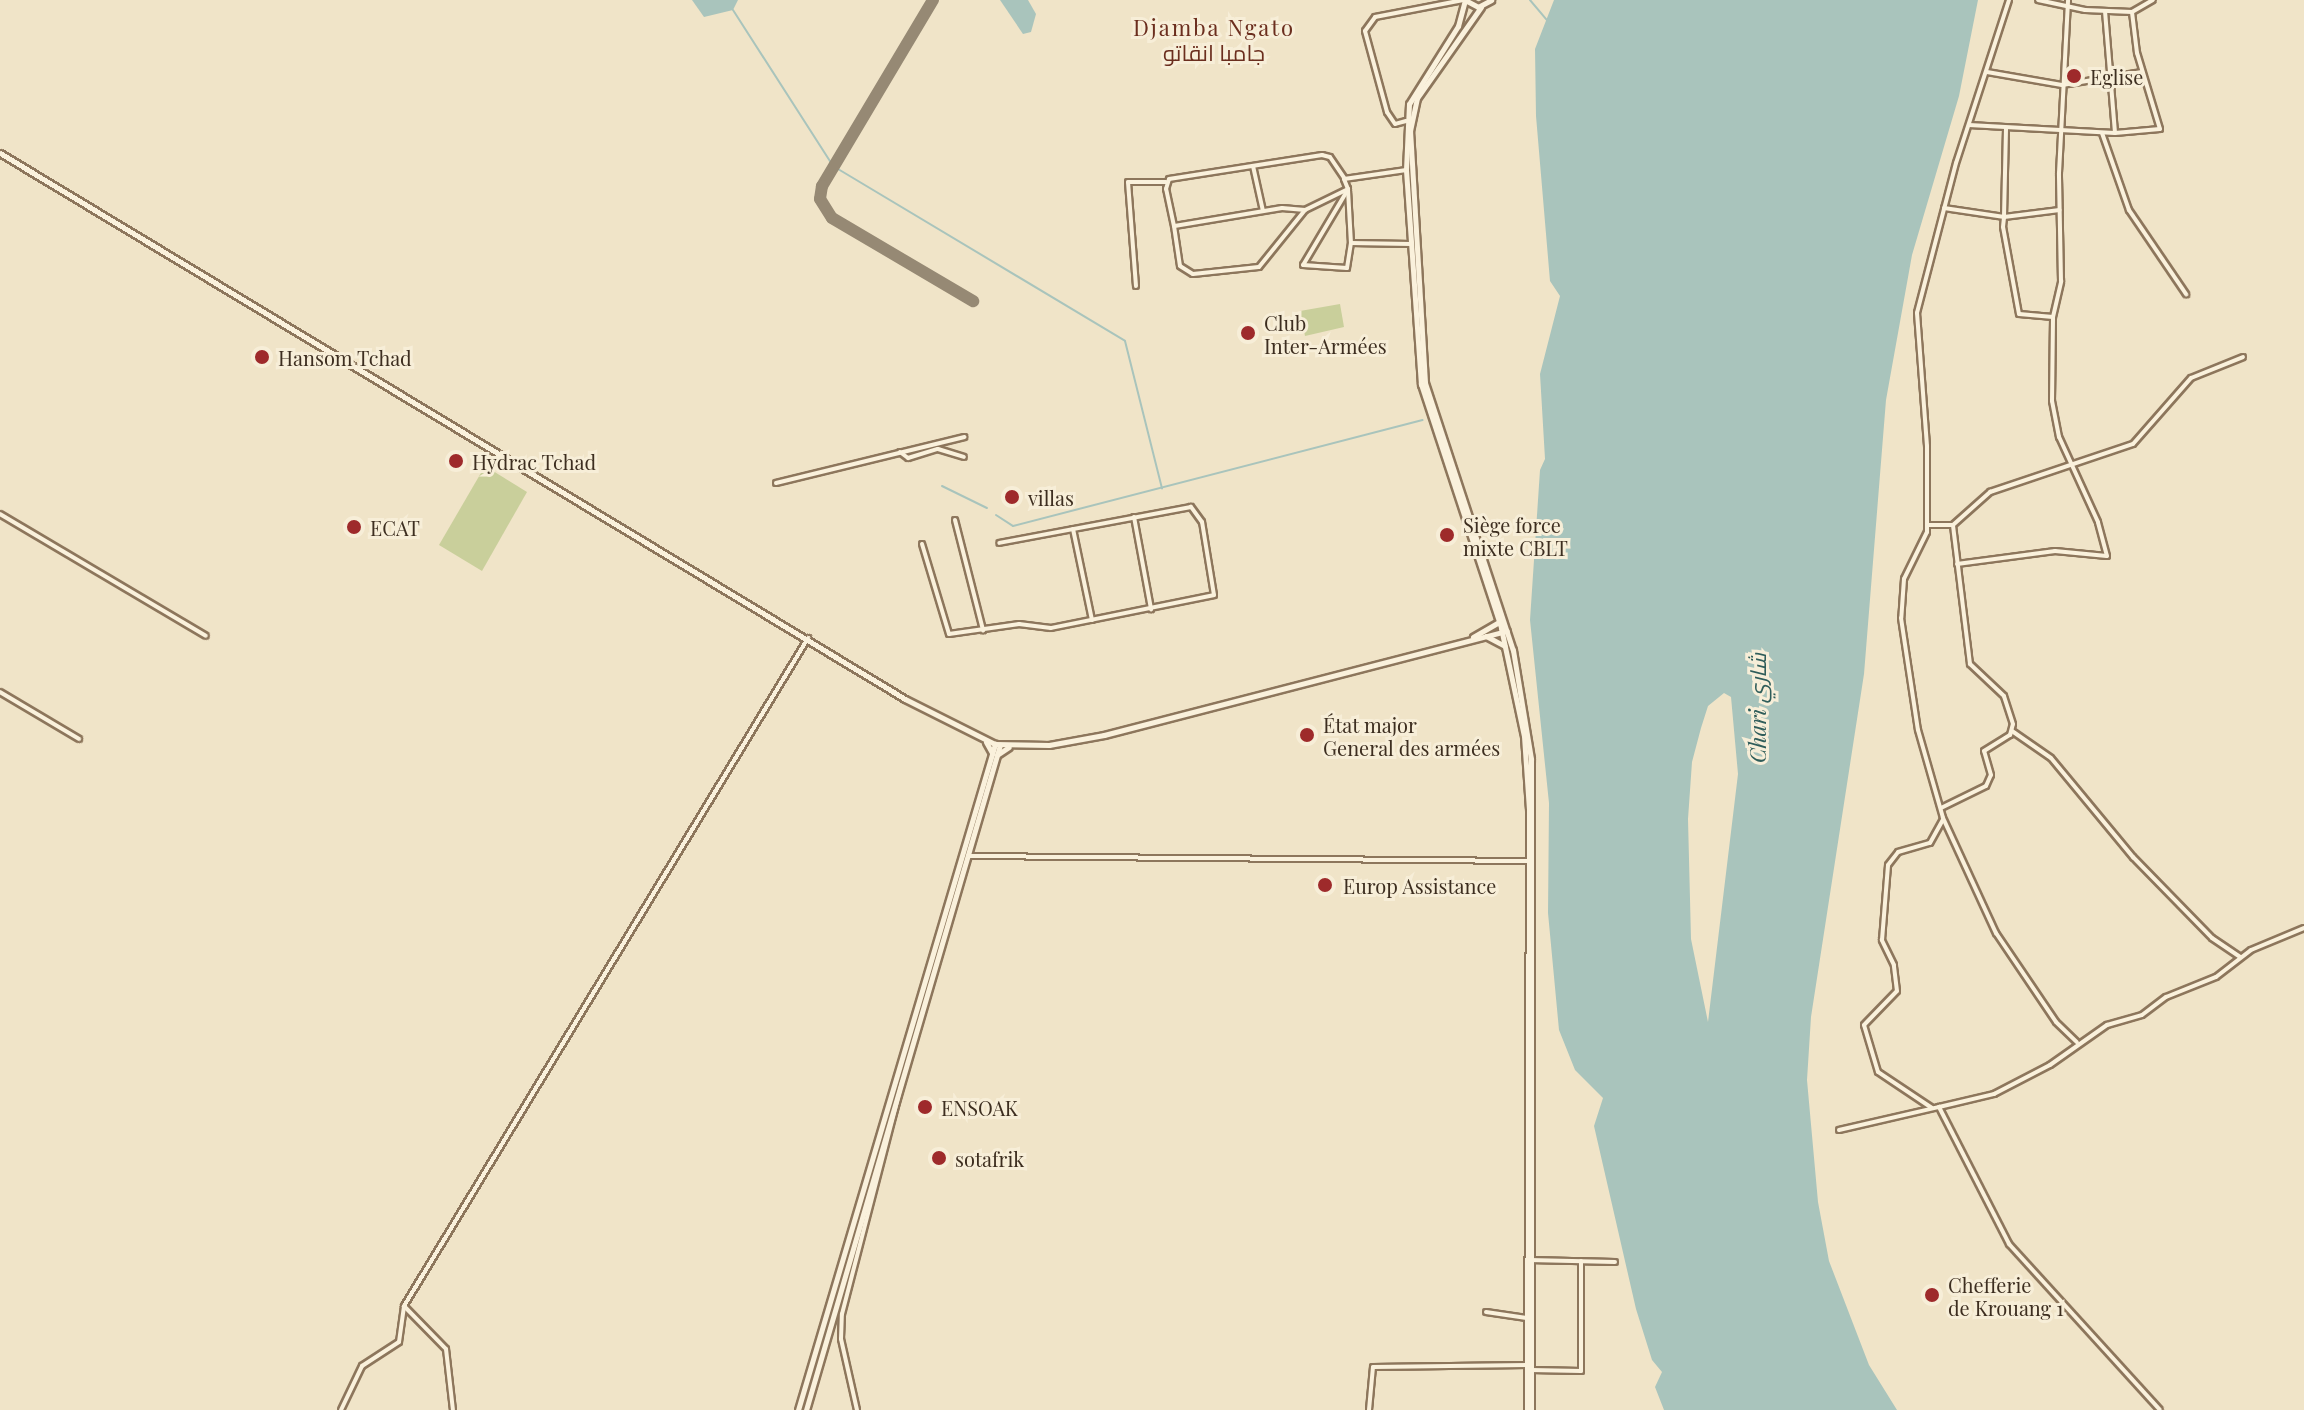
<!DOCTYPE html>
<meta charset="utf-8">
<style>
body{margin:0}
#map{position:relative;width:2304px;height:1410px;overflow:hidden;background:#f0e4c8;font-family:"Playfair Display",Cairo,serif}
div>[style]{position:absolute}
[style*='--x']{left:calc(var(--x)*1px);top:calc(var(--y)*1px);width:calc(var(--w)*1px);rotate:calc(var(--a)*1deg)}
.green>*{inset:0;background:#c9cf9b}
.water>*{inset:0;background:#a9c4bc}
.round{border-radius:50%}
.stream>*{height:2px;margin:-1px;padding:0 1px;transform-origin:1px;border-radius:1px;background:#a9c4bc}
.taxiway>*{height:12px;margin:-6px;padding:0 6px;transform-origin:6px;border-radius:6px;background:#968974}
.roads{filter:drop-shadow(2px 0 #8d765c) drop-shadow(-2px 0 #8d765c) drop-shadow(0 2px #8d765c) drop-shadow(0 -2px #8d765c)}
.minor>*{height:4px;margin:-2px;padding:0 2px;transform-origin:2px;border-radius:2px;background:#faf1dc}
.tertiary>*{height:5px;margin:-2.5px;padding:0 2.5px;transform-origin:2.5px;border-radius:2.5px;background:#faf1dc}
.secondary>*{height:5px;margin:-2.5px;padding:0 2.5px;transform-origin:2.5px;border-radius:2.5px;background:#faf1dc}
.dots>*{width:22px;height:22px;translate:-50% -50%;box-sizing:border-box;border:4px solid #f7eed8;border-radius:50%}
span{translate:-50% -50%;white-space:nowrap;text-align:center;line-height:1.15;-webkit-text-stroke:6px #f7eed8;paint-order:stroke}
.poi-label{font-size:20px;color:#3d2e20}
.left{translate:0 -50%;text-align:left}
.neighbourhood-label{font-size:22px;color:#6b2e1e;letter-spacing:2px}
.water-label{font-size:22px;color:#2f5d5a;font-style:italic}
</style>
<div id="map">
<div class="green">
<i style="clip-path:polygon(1340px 304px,1344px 327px,1305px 336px,1300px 311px)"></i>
<i style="clip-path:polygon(485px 466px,527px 492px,482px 571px,439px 545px)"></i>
</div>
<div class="water">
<i style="clip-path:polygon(692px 0,738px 0,733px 10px,704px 17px)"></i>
<i style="clip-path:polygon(1000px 0,1028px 0,1036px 14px,1031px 32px,1023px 34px)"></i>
<i style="clip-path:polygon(evenodd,1554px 0,1978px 0,1959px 96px,1912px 255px,1886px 400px,1864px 674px,1811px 1017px,1807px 1080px,1818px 1202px,1829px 1261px,1869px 1365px,1897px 1410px,1664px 1410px,1655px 1387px,1662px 1372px,1652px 1360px,1636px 1309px,1594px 1126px,1603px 1098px,1575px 1070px,1559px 1030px,1548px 913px,1549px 803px,1530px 620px,1540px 470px,1545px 459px,1540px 374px,1560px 296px,1550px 281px,1536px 116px,1535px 49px,1554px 0,1724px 693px,1731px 697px,1738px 774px,1708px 1022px,1691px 939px,1688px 819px,1692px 762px,1701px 728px,1708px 706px,1724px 693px)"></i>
<i class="round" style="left:1239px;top:324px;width:18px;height:18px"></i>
</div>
<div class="stream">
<i style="--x:1530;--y:0;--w:30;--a:50"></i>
<i style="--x:733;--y:10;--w:185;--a:57.3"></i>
<i style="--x:833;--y:166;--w:340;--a:30.9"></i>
<i style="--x:1125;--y:341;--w:152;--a:75.9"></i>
<i style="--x:942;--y:486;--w:50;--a:26.1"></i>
<i style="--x:996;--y:515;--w:20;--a:33"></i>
<i style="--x:1013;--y:526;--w:423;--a:-14.5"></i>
</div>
<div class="taxiway">
<i style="--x:933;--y:0;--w:217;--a:120.8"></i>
<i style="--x:822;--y:186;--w:13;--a:99"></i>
<i style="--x:820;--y:199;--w:22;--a:58"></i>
<i style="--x:832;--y:218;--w:164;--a:30.5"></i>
</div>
<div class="roads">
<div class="minor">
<i style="--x:2009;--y:0;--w:171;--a:108"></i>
<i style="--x:1956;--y:163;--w:155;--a:104.6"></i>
<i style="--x:1917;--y:313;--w:133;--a:85.7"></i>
<i style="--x:1927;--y:446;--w:86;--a:90"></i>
<i style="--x:1927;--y:532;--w:52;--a:116.1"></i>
<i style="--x:1904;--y:579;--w:39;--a:94"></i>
<i style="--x:1901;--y:618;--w:113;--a:81.4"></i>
<i style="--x:1918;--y:730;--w:91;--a:74.1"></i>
<i style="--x:1943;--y:818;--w:127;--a:65.3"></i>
<i style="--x:1996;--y:933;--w:107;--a:56"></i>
<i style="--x:2056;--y:1022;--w:29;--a:44"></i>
<i style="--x:2105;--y:11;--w:121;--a:85.3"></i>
<i style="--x:2132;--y:12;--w:24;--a:-30"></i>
<i style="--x:1987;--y:72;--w:76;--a:9.8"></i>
<i style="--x:2062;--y:85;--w:81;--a:-9.2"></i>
<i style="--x:1406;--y:121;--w:11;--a:165"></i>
<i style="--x:1395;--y:124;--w:14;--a:-124"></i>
<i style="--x:1387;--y:112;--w:84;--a:-105.2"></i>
<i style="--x:1365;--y:31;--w:17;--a:-54"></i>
<i style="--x:1375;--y:17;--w:90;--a:-10.9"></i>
<i style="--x:1969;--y:125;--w:146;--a:3.1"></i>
<i style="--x:2115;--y:133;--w:45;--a:-5.1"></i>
<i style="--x:2160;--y:129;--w:79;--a:-106.8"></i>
<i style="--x:2137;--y:53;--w:41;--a:-97"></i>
<i style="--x:2132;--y:12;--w:47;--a:-177.6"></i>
<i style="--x:2085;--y:10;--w:48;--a:-168"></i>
<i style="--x:2102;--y:133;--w:82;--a:70.7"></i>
<i style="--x:2129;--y:210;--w:102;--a:55.8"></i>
<i style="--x:1253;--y:166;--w:46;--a:77.5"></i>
<i style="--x:1348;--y:190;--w:53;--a:86.8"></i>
<i style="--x:1351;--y:243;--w:60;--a:1"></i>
<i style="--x:1347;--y:191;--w:86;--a:120.7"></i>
<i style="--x:1303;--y:265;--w:44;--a:3.9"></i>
<i style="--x:1347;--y:268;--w:25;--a:-81"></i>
<i style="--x:1944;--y:208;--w:61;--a:8.5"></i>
<i style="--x:2004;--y:217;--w:89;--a:-88.7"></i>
<i style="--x:1305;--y:210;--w:23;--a:-175"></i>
<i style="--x:1282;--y:208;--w:109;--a:170.5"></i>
<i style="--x:1174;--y:226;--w:40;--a:81.5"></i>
<i style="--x:1180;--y:266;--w:15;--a:32"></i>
<i style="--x:1193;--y:274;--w:66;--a:-6.1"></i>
<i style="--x:1259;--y:267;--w:73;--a:-51.1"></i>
<i style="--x:1305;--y:210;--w:48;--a:-26"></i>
<i style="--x:1348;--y:189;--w:11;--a:-112"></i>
<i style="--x:1344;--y:179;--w:63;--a:-8.3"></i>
<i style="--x:1174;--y:226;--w:38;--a:-102"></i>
<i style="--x:1166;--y:189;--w:10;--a:-73"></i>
<i style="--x:1169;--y:179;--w:155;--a:-8.9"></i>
<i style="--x:1322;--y:155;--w:8;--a:14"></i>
<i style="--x:1330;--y:157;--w:25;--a:56"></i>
<i style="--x:1136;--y:286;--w:104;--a:-94.4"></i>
<i style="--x:1128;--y:182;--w:38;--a:0"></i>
<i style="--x:2053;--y:317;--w:34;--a:-175"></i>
<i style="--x:2019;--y:314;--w:88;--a:-100.4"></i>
<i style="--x:2003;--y:227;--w:10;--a:-84"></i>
<i style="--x:2004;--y:217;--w:56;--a:-7.1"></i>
<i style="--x:900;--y:452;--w:10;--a:37"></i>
<i style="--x:908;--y:458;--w:31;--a:-17"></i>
<i style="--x:938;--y:449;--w:27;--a:17"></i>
<i style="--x:776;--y:483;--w:194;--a:-13.7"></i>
<i style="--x:0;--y:514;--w:239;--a:30.6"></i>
<i style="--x:1134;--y:517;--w:94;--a:79.5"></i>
<i style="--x:955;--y:520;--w:114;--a:75.7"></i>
<i style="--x:1927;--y:525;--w:26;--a:0"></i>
<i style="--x:1953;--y:525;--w:50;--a:-41.7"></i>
<i style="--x:1990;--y:492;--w:151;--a:-18.6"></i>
<i style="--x:2133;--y:444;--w:88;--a:-48.7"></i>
<i style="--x:2191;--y:378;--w:56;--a:-22"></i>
<i style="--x:1073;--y:529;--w:93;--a:78.2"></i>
<i style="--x:922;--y:544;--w:94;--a:73.3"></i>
<i style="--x:949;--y:634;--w:71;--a:-8.1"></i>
<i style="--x:1019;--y:624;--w:32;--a:7"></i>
<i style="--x:1051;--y:628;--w:166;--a:-11.4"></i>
<i style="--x:1214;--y:595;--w:74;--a:-99.3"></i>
<i style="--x:1202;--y:522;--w:19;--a:-126"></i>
<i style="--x:1191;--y:507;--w:195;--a:169.4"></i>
<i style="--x:1957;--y:564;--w:99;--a:-7.6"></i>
<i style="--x:2055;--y:551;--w:52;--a:5.5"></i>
<i style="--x:2107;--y:556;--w:35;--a:-105"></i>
<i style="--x:2098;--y:522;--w:94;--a:-114.6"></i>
<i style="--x:2059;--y:437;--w:37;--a:-101"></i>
<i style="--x:2052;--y:401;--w:84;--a:-89.3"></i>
<i style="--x:2053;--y:317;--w:37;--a:-77"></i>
<i style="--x:2061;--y:281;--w:108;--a:-91.1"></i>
<i style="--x:2059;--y:173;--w:173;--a:-87"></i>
<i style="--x:0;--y:692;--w:92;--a:30.7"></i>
<i style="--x:2012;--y:731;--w:47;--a:34.7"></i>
<i style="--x:2051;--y:758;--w:129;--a:50.4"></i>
<i style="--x:2133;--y:857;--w:113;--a:45.7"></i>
<i style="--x:2212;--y:938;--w:34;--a:34"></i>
<i style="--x:1941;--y:808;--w:50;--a:-26.1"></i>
<i style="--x:1986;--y:786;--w:12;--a:-66"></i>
<i style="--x:1991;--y:775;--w:25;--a:-106"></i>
<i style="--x:1984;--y:751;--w:31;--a:-32"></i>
<i style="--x:2010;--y:735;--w:11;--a:-75"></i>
<i style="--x:2013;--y:724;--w:29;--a:-108"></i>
<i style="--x:2004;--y:696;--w:47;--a:-136.7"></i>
<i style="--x:1970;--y:664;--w:140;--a:-97"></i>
<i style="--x:968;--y:856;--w:563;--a:0.51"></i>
<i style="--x:1939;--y:1107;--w:57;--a:-13.3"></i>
<i style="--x:1994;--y:1094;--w:63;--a:-27.4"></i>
<i style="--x:2050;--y:1065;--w:70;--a:-35.1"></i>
<i style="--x:2107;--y:1025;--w:36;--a:-16"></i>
<i style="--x:2142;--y:1015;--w:30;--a:-37"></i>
<i style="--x:2166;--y:997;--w:54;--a:-21.8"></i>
<i style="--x:2216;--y:977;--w:44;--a:-37.6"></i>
<i style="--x:2251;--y:950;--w:57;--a:-22.5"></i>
<i style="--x:1932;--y:1108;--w:65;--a:-146.3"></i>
<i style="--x:1878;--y:1072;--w:49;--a:-106.6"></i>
<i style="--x:1864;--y:1025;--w:47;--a:-45.9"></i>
<i style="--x:1897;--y:991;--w:26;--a:-97"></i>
<i style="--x:1894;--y:965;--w:28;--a:-116"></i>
<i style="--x:1882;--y:940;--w:75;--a:-85.4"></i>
<i style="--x:1888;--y:865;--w:16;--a:-52"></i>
<i style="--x:1898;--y:852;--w:33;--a:-16"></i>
<i style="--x:1930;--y:843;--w:26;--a:-61"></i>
<i style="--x:1839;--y:1130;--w:103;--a:-13"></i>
<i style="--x:1939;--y:1107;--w:154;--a:62.9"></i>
<i style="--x:2009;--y:1244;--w:224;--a:47.7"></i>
<i style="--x:1529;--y:1260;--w:86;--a:1.3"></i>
<i style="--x:404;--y:1306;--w:60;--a:45.7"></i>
<i style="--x:446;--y:1349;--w:61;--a:83.5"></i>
<i style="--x:1486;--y:1312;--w:41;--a:8.3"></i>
<i style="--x:1531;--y:1370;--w:50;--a:1.1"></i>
<i style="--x:1581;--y:1371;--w:110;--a:-90"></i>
<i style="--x:341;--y:1410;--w:49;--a:-64.5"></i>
<i style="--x:362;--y:1366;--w:44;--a:-33"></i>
<i style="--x:399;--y:1342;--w:36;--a:-82"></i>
<i style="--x:404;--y:1306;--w:781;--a:-58.83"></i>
<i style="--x:857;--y:1410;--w:73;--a:-102.7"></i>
<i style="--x:841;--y:1339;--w:25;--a:-88"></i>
<i style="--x:842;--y:1314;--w:240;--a:-75.5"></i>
<i style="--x:1369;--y:1410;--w:43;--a:-84.7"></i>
<i style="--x:1373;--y:1367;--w:154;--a:-0.7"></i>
</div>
<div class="tertiary">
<i style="--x:798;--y:1410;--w:695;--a:-73.52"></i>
<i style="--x:806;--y:1410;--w:693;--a:-73.74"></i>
</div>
<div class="secondary">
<i style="--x:1465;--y:0;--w:27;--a:105"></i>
<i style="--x:1458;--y:26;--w:92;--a:122.1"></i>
<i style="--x:1409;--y:104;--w:66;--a:92.6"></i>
<i style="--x:1406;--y:170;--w:215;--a:86"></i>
<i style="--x:1421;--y:384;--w:257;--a:71.8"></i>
<i style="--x:1501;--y:628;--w:110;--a:78"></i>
<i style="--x:1524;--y:736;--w:73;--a:86.1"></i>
<i style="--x:1529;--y:809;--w:601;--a:90.19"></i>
<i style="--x:1465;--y:0;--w:15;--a:28"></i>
<i style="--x:1478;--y:7;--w:15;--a:-28"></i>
<i style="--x:1481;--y:7;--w:111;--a:125.1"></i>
<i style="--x:1417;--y:98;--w:33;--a:102"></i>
<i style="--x:1410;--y:130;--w:253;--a:86.6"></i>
<i style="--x:1425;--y:383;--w:281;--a:71.8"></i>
<i style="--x:1513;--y:650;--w:110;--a:80.6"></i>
<i style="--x:1531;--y:759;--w:651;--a:90"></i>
<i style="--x:0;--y:153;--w:1057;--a:31.1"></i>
<i style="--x:905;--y:699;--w:101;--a:26.6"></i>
<i style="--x:995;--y:744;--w:54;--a:1.1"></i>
<i style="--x:1049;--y:745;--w:56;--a:-10.3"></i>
<i style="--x:1104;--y:735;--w:416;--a:-14.5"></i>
<i style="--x:1486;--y:636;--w:21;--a:28"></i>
<i style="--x:1473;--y:637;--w:30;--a:-30"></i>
<i style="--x:986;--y:742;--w:13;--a:61"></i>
<i style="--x:997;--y:755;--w:14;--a:-34"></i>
</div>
</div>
<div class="dots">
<i style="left:2074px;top:76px;background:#9e2a2b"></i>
<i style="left:1248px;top:333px;background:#9e2a2b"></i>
<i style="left:262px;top:357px;background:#9e2a2b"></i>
<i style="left:456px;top:461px;background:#9e2a2b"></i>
<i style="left:1012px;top:497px;background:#9e2a2b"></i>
<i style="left:354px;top:527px;background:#9e2a2b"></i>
<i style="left:1447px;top:535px;background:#9e2a2b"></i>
<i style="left:1307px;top:735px;background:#9e2a2b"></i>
<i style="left:1325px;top:885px;background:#9e2a2b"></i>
<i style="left:925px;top:1107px;background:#9e2a2b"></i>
<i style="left:939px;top:1158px;background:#9e2a2b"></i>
<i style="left:1932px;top:1295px;background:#9e2a2b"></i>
</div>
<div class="poi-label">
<span class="left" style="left:2090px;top:76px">Eglise</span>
<span class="left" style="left:1264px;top:334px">Club<br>Inter-Armées</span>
<span class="left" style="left:278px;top:357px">Hansom Tchad</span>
<span class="left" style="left:472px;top:461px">Hydrac Tchad</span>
<span class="left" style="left:1028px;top:497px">villas</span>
<span class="left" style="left:1463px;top:536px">Siège force<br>mixte CBLT</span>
<span class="left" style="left:370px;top:527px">ECAT</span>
<span class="left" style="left:1323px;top:736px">État major<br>General des armées</span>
<span class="left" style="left:1343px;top:885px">Europ Assistance</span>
<span class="left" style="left:941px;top:1107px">ENSOAK</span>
<span class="left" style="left:955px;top:1158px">sotafrik</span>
<span class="left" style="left:1948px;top:1296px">Chefferie<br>de Krouang 1</span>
</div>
<div class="neighbourhood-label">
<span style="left:1214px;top:40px">Djamba Ngato<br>جامبا انقاتو</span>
</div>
<div class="water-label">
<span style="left:1758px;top:708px;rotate:-90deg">Chari شاري</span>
</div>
</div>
